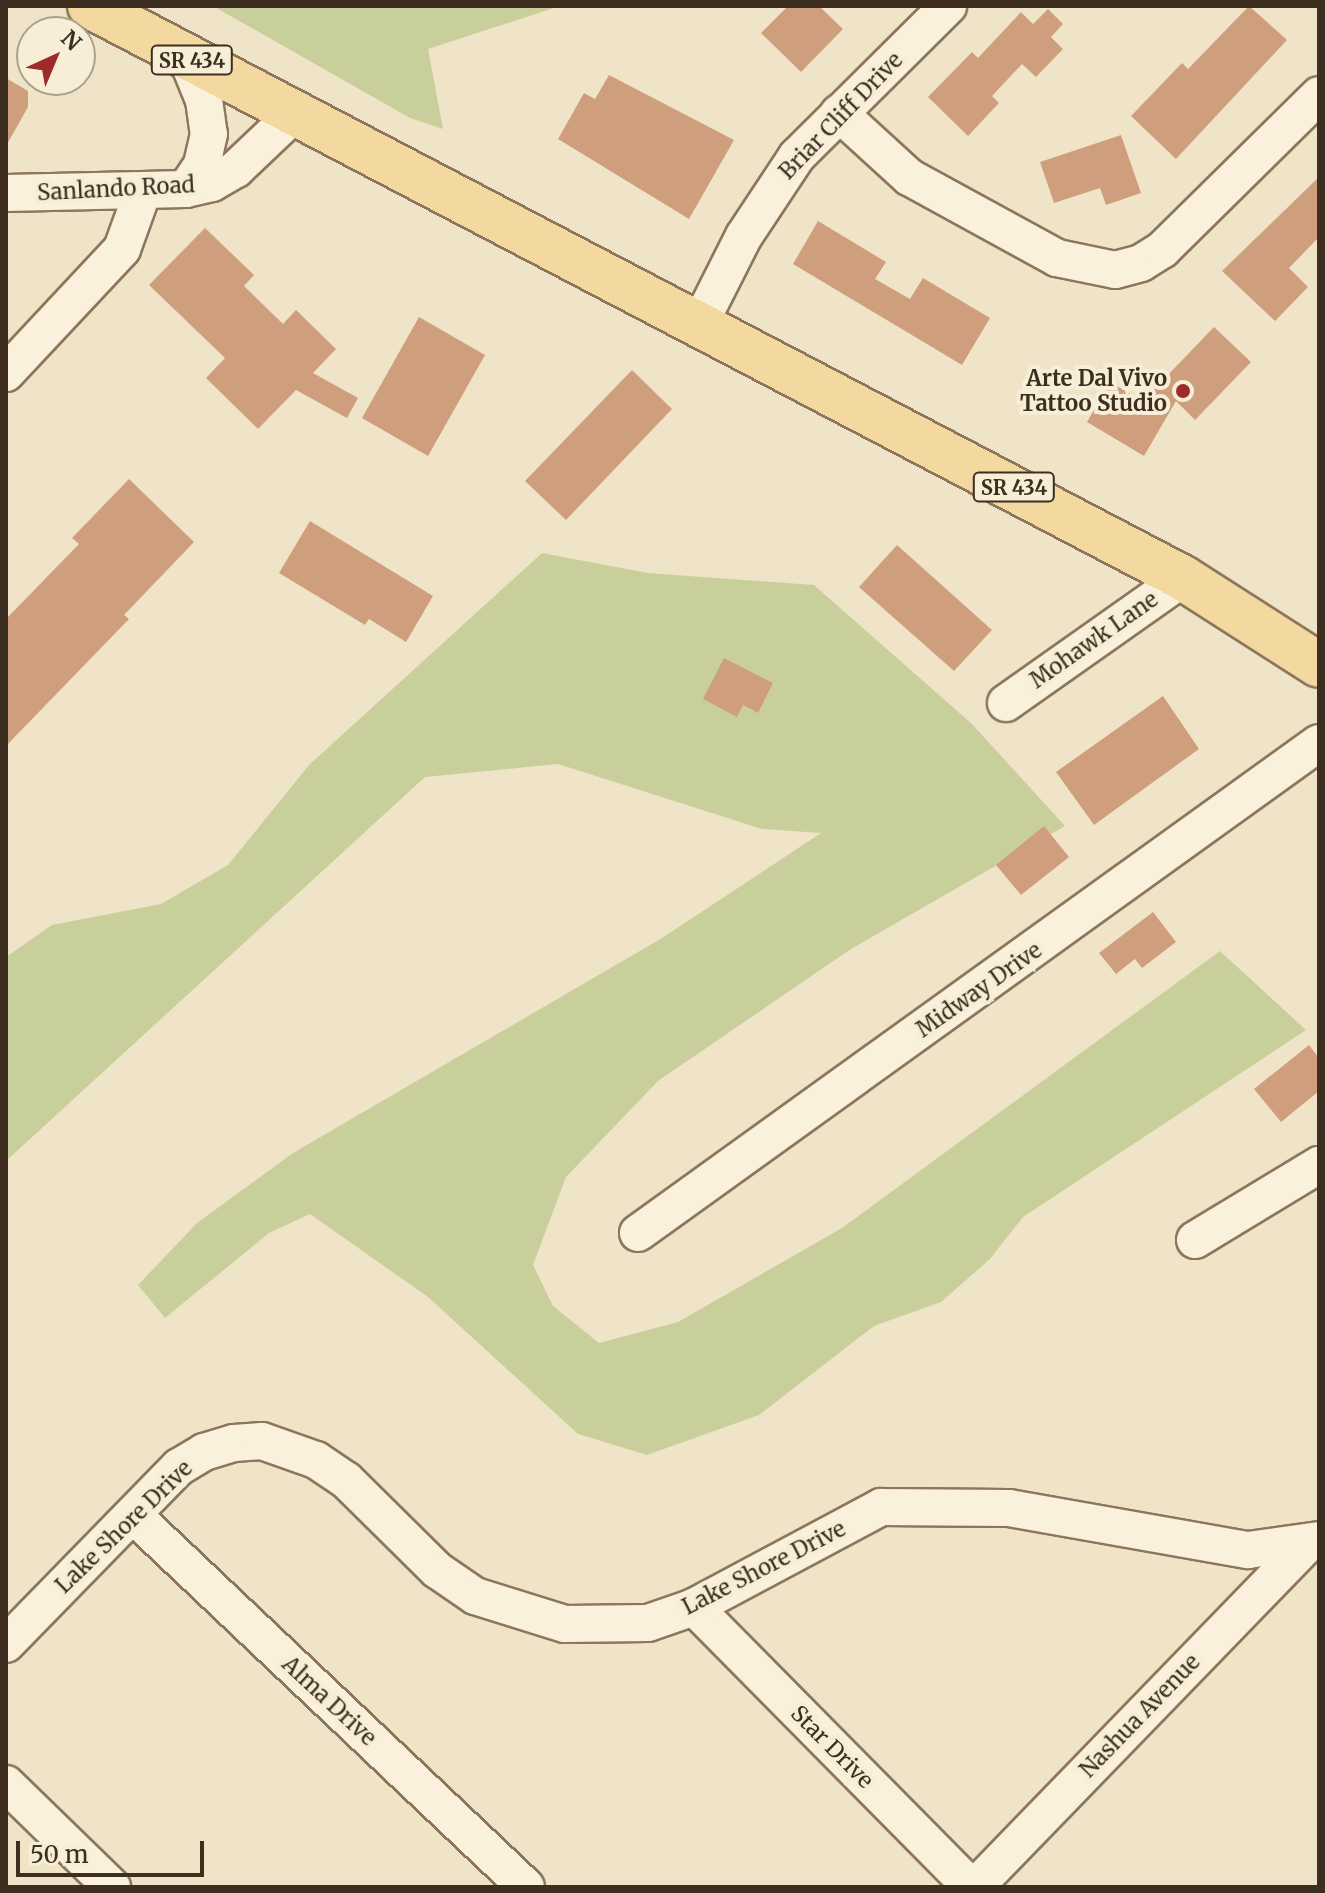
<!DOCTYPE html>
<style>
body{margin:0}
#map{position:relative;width:1325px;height:1893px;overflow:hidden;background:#f0e4c8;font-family:Merriweather,serif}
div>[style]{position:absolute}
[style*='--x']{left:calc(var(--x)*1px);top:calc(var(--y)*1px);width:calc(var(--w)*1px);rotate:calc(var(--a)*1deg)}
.green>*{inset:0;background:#c9cf9b}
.building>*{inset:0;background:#cf9f7d}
.roads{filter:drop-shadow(2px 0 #8d765c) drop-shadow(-2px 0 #8d765c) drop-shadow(0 2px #8d765c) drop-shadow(0 -2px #8d765c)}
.minor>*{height:36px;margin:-18px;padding:0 18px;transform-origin:18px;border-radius:18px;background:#faf1dc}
.major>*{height:44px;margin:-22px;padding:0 22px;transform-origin:22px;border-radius:22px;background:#f3d9a0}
.dots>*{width:22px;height:22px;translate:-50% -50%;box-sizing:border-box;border:4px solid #f7eed8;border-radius:50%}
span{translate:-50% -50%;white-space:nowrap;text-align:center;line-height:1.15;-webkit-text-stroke:8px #f7eed8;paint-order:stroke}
.shield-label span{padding:2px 6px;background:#f7eed8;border:2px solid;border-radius:6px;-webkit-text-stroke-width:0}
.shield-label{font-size:20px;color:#3d2e20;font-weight:700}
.street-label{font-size:22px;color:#3d2e20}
.poi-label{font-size:22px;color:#3d2e20;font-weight:700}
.right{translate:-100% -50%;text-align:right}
.frame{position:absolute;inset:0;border:8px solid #3d2e20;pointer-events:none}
.north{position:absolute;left:16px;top:16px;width:80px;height:80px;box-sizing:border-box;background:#f7eed8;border:2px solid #ada18e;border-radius:50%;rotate:44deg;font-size:22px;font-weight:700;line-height:32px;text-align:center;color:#3d2e20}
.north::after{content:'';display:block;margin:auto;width:28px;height:36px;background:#9e2a2b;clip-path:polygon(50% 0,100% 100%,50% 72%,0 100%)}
.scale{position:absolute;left:16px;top:1841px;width:188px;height:36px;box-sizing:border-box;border:4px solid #3d2e20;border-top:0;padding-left:10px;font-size:24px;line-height:28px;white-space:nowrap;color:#3d2e20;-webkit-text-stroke:6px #f7eed8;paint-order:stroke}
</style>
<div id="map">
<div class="green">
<i style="clip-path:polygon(213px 6px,560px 6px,428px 49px,443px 129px,410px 118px)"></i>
<i style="clip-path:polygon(542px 553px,648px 573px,814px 585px,972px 724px,1065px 826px,851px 949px,658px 1081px,566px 1177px,533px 1265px,553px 1306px,599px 1343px,678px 1322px,842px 1228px,1220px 951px,1306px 1030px,1023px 1217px,990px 1259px,941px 1302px,874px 1326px,759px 1415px,647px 1455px,578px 1434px,428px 1297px,310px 1214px,269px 1233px,165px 1318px,138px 1285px,197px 1223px,293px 1153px,662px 938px,821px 833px,762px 829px,558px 764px,425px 777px,6px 1161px,6px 957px,52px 925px,161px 904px,228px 865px,309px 765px)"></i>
</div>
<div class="building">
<i style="clip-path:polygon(788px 6px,819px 6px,843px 29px,801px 72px,761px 33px)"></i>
<i style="clip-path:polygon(1249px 6px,1287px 40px,1176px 159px,1131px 116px,1182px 63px,1188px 69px)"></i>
<i style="clip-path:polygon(1048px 9px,1063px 24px,1051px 37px,1063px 49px,1036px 77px,1022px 64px,992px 96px,999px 103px,968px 136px,928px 97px,972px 52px,978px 58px,1021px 12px,1033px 24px)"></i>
<i style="clip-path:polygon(609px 75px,734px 140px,689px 219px,558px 139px,584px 93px,595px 99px)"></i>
<i style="clip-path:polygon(6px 78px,28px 91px,28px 107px,6px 146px)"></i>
<i style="clip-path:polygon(1121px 135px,1141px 193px,1106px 205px,1100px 188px,1054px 203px,1040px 162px)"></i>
<i style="clip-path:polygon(1319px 177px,1319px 237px,1289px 268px,1308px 287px,1275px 321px,1222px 271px)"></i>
<i style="clip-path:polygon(818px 221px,886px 262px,875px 279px,910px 299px,923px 278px,990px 318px,962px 365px,793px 264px)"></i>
<i style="clip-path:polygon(205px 228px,254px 275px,244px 286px,283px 324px,296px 310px,336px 349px,313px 373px,358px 398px,347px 418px,296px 390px,258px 429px,206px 378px,225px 358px,149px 285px)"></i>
<i style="clip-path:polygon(419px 317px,485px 355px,428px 456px,362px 418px)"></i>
<i style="clip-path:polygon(1214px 327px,1251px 362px,1195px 420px,1176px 401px,1144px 456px,1087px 422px,1110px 382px,1143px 401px)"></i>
<i style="clip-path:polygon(632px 370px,672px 409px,566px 520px,525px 481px)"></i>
<i style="clip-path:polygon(129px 479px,194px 542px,124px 615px,129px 619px,6px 746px,6px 619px,79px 544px,72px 538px)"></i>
<i style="clip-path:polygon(310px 521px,433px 596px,406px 642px,369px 619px,365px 625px,279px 573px)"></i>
<i style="clip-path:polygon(897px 545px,992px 630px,954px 671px,859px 587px)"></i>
<i style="clip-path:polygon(724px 658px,773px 683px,758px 713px,743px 705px,737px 717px,703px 699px)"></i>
<i style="clip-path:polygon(1163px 696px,1199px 749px,1094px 825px,1056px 772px)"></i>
<i style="clip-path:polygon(1044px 826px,1069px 857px,1021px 895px,996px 865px)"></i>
<i style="clip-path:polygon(1153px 912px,1176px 942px,1142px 968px,1135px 959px,1116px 974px,1099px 953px)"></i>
<i style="clip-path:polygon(1309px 1045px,1319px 1058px,1319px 1091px,1281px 1122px,1254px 1089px)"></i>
</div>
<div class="roads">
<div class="minor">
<i style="--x:186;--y:56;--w:48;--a:67.8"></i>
<i style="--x:204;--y:100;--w:34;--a:82"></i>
<i style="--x:209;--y:134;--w:32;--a:103"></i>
<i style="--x:202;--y:165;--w:29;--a:124"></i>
<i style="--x:839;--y:113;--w:95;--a:42.4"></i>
<i style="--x:909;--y:177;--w:169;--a:28.7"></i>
<i style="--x:1057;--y:258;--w:59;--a:11.7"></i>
<i style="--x:1115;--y:270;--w:27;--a:-15"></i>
<i style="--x:1141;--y:263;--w:26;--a:-32"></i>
<i style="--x:1163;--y:249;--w:219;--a:-44.6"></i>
<i style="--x:6;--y:193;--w:180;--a:-1.3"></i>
<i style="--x:186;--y:189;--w:27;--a:-13"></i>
<i style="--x:212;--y:183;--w:28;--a:-30"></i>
<i style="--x:236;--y:169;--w:81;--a:-43.5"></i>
<i style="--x:701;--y:321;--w:95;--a:-63.2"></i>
<i style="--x:744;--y:236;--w:96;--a:-56.5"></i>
<i style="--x:797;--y:156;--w:213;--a:-44.8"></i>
<i style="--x:6;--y:373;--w:170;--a:-46.9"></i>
<i style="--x:122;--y:249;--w:62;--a:-70.1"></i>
<i style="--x:1006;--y:703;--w:217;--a:-35.2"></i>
<i style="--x:638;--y:1233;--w:839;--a:-35.74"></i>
<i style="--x:1195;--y:1240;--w:145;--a:-31.2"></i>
<i style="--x:133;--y:1515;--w:541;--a:43.43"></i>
<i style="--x:694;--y:1607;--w:394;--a:45.3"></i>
<i style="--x:6;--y:1644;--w:248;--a:-45.7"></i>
<i style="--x:179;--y:1467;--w:29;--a:-31"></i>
<i style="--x:204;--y:1452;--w:31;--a:-17"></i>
<i style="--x:234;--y:1443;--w:28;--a:-4"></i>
<i style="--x:262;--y:1441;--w:57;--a:19.4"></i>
<i style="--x:316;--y:1460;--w:36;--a:34"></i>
<i style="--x:346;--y:1480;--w:128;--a:44.7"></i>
<i style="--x:437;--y:1570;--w:46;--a:34.4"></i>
<i style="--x:475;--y:1596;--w:94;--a:17.3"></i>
<i style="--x:565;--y:1624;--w:83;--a:-0.7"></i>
<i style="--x:648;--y:1623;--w:49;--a:-19.2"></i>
<i style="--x:694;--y:1607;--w:212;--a:-28.1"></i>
<i style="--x:881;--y:1507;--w:128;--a:0.4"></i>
<i style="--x:1009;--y:1508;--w:243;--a:10"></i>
<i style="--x:1248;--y:1550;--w:72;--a:-8"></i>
<i style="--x:6;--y:1784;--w:148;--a:44.2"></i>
<i style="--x:975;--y:1887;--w:476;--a:-45.9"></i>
</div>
<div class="major">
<i style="--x:90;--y:6;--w:1234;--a:27.62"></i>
<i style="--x:1183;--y:578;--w:161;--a:32.6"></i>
</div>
</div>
<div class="dots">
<i style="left:1183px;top:391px;background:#9e2a2b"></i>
</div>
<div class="shield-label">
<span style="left:192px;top:60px">SR 434</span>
<span style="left:1014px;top:487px">SR 434</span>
</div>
<div class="street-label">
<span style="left:841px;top:116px;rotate:-46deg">Briar Cliff Drive</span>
<span style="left:116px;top:189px;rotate:-3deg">Sanlando Road</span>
<span style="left:1094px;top:640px;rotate:-35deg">Mohawk Lane</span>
<span style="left:979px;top:990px;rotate:-35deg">Midway Drive</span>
<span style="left:124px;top:1527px;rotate:-44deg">Lake Shore Drive</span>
<span style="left:764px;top:1568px;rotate:-27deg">Lake Shore Drive</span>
<span style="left:329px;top:1701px;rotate:43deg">Alma Drive</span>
<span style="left:1140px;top:1716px;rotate:-46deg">Nashua Avenue</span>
<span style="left:832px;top:1747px;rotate:45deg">Star Drive</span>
</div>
<div class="poi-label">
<span class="right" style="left:1167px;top:391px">Arte Dal Vivo<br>Tattoo Studio</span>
</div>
<div class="frame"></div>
<div class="north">N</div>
<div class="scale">50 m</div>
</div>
